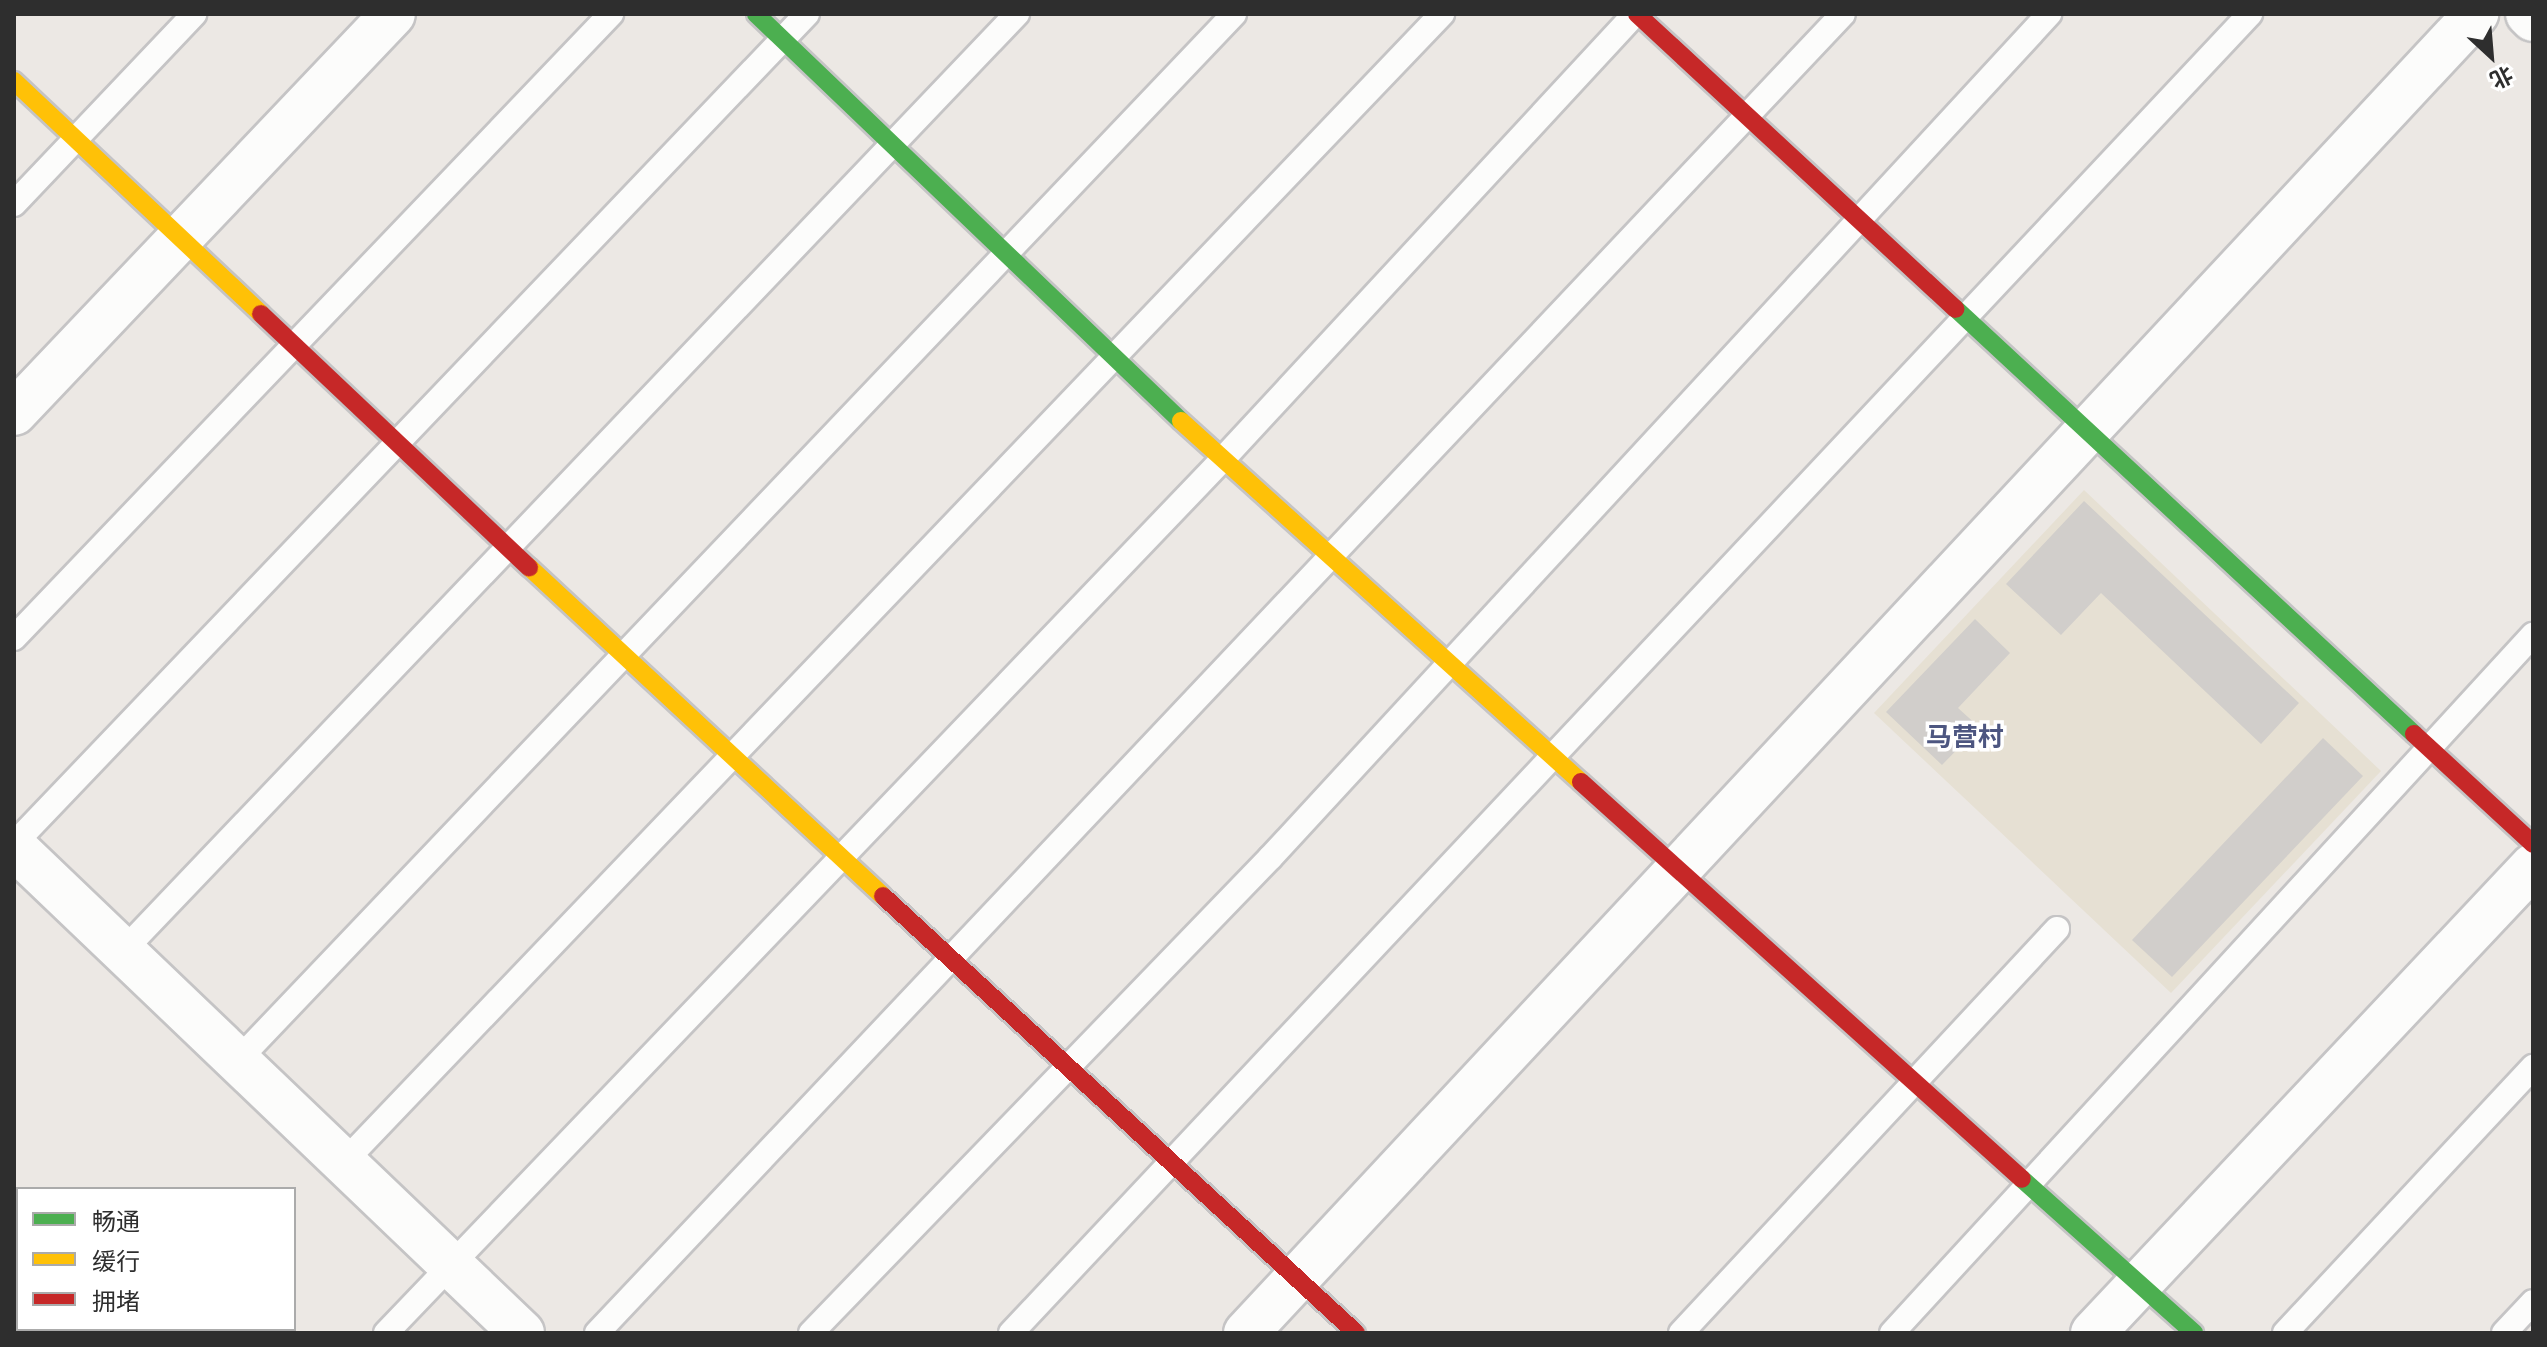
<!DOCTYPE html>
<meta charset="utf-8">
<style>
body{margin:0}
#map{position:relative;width:2547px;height:1347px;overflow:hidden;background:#ece8e4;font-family:"Asap Condensed","Noto Sans SC",sans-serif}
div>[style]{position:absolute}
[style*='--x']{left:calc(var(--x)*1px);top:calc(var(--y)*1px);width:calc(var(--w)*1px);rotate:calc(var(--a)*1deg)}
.education>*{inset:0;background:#e6e0d3}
.building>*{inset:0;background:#d1cecb}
.roads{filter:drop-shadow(2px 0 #c5c4c5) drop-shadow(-2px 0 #c5c4c5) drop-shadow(0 2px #c5c4c5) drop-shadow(0 -2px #c5c4c5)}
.lane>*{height:24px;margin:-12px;padding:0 12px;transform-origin:12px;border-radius:12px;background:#fcfcfb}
.street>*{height:44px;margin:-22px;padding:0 22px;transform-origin:22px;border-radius:22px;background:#fcfcfb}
.fast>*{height:18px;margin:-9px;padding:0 9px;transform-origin:9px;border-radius:9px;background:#4caf50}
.slow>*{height:18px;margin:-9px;padding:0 9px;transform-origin:9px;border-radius:9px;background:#ffc107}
.jam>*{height:18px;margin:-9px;padding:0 9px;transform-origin:9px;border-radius:9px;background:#c62828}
span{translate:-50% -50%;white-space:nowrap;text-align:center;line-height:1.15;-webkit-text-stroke:7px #fff;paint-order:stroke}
.quarter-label{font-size:26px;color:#4d5680;font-weight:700}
.frame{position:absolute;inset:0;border:16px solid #2e2e2e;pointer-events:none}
.legend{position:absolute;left:16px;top:1187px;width:280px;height:144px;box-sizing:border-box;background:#fff;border:2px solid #ababab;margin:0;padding:10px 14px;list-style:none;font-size:24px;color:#2e2e2e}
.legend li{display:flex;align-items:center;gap:16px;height:40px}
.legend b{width:40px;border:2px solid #ababab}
.north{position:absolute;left:2451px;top:16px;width:80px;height:80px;-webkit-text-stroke:6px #fff;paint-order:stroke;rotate:154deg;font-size:22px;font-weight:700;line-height:32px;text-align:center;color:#2e2e2e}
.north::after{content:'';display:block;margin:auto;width:28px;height:36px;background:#2e2e2e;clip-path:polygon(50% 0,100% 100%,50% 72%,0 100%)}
</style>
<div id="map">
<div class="education">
<i style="clip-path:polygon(2084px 490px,2381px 771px,2171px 993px,1874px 713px)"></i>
</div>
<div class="building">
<i style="clip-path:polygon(2084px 501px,2299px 703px,2261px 744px,2101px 593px,2061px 635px,2006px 584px)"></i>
<i style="clip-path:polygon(1975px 619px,2010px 653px,1958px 708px,1979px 727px,1942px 765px,1886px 712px)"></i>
<i style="clip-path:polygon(2323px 738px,2363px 776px,2172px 977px,2132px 940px)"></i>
</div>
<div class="roads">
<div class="lane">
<i style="--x:14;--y:204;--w:262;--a:-46.5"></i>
<i style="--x:14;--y:638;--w:864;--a:-46.27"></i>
<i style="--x:14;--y:844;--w:1148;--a:-46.31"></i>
<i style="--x:124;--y:950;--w:1294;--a:-46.35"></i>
<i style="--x:239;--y:1059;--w:1443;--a:-46.4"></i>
<i style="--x:344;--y:1162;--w:1589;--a:-46.28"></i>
<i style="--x:386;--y:1333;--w:1209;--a:-46.24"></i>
<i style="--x:1222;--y:460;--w:608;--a:-47.2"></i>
<i style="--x:597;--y:1333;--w:1814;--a:-46.63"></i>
<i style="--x:811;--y:1333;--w:661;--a:-45.98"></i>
<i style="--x:1270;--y:858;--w:1149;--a:-47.29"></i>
<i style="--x:1011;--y:1333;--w:1810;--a:-46.79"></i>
<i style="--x:1681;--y:1333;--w:552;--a:-47.06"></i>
<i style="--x:1892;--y:1333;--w:948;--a:-47.44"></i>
<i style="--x:2285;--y:1333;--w:364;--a:-47"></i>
<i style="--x:2504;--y:1333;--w:42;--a:-46.9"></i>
</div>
<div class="street">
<i style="--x:2528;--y:14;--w:7;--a:45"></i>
<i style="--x:14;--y:413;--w:550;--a:-46.47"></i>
<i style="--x:14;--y:847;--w:703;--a:43.73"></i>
<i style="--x:1246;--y:1333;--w:1804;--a:-47"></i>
<i style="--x:2093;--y:1333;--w:642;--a:-46.71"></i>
</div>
<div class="fast">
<i style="--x:756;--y:14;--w:588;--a:43.76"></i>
<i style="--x:1956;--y:309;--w:625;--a:42.86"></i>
<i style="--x:2022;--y:1179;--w:231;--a:41.8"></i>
</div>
<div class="slow">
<i style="--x:14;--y:81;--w:340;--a:43.3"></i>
<i style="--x:1181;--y:421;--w:539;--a:42.07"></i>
<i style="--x:529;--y:567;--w:483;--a:42.9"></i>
</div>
<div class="jam">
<i style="--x:1637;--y:14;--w:434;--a:42.8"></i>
<i style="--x:261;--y:314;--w:369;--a:43.4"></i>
<i style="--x:2414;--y:734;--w:162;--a:42.7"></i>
<i style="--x:1581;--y:782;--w:593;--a:41.99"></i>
<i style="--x:883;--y:896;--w:644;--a:42.73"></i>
</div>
</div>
<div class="quarter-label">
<span style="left:1965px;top:738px">马营村</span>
</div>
<div class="frame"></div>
<ul class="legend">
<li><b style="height:10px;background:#4caf50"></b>畅通</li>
<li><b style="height:10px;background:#ffc107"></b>缓行</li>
<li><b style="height:10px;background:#c62828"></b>拥堵</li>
</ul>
<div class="north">北</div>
</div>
